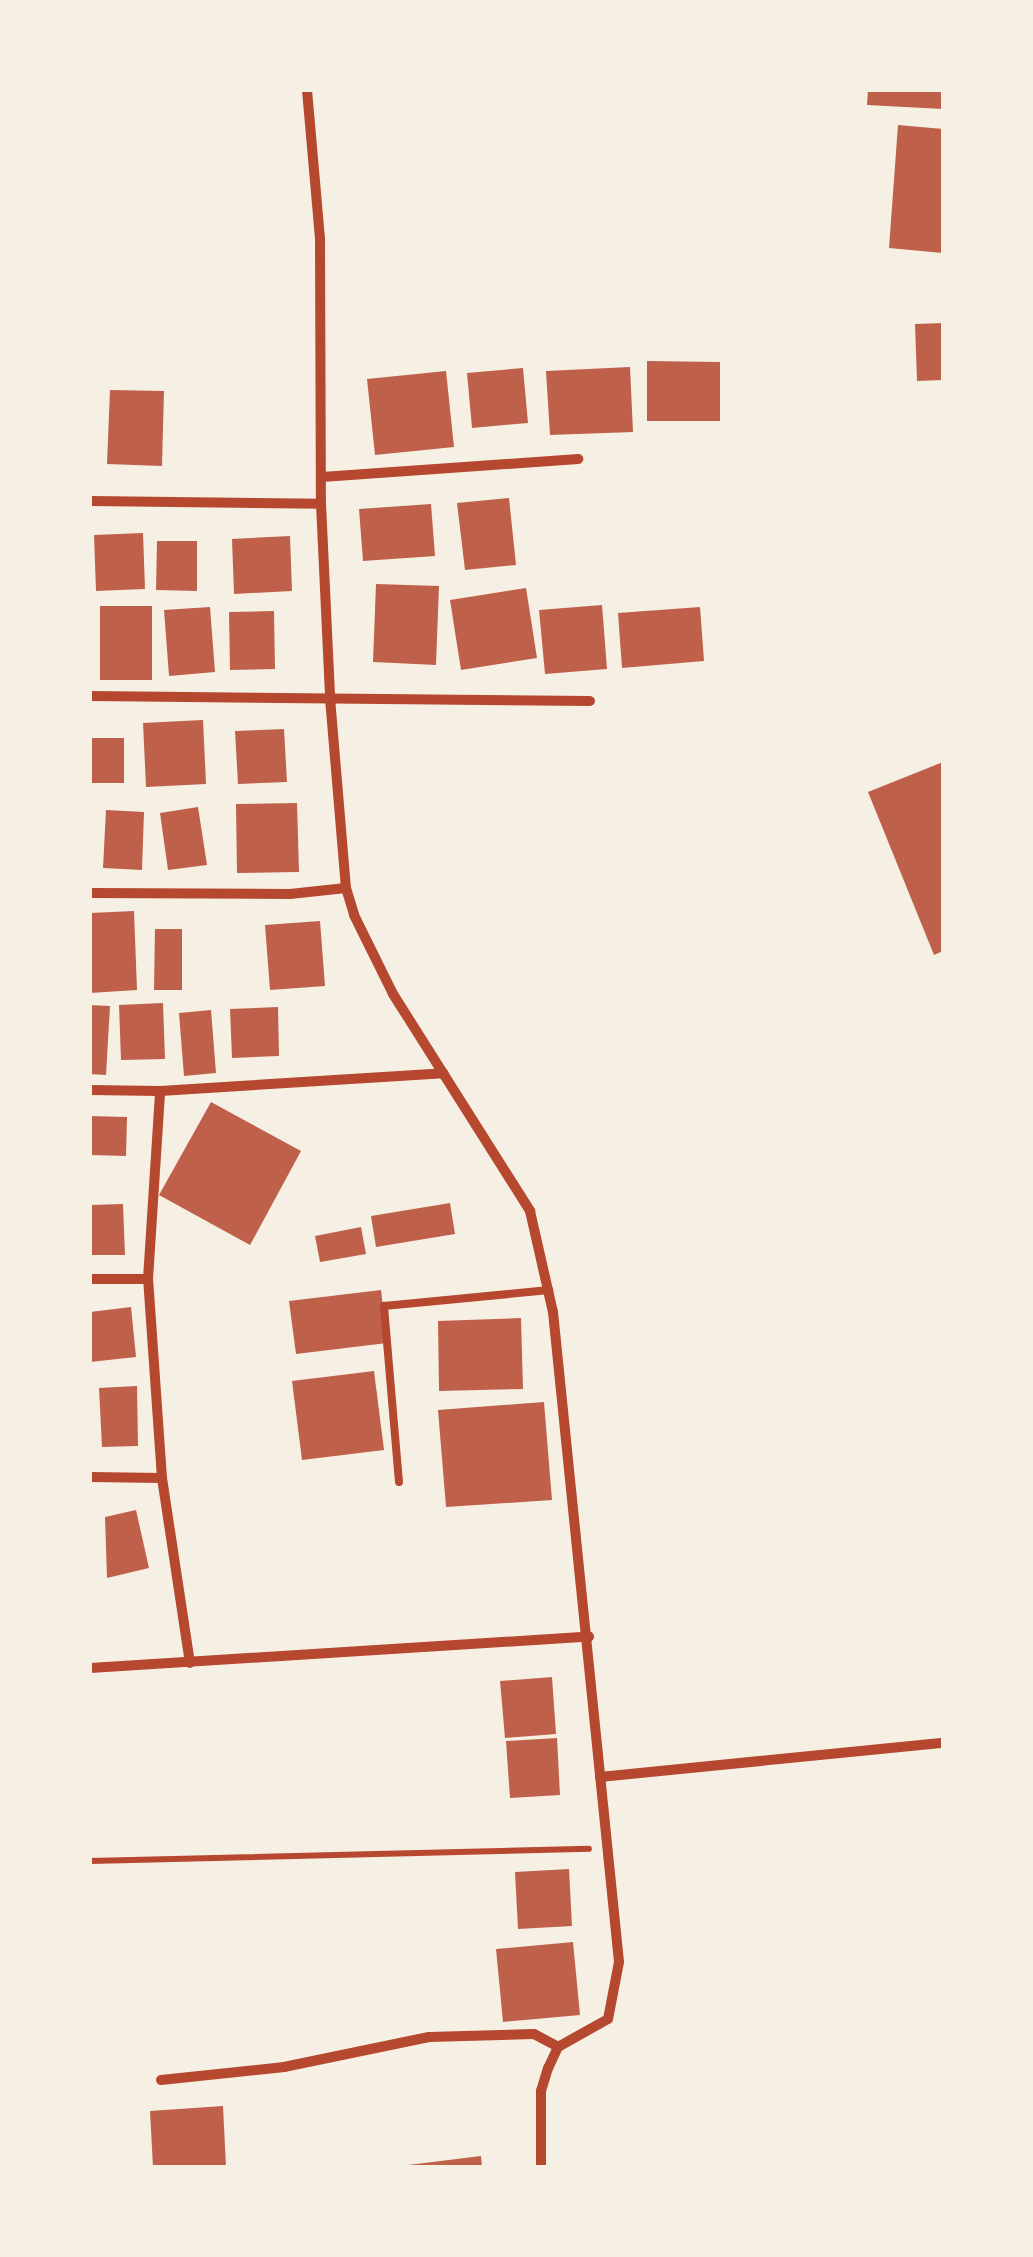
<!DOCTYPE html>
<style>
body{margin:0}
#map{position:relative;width:1033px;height:2257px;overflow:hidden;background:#f6efe4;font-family:Overpass,sans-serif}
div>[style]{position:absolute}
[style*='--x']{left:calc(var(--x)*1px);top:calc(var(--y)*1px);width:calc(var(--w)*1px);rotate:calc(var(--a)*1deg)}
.building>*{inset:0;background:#bf614a}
.path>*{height:6px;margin:-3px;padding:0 3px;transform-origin:3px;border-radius:3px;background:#b5482f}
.service>*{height:8px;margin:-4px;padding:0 4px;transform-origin:4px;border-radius:4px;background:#b5482f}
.minor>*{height:10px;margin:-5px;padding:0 5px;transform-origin:5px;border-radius:5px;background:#b5482f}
span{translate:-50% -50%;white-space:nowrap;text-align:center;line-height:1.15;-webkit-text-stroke:9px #f6efe4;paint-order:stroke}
.frame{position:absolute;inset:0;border:92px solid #f6efe4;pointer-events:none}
</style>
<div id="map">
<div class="building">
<i style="clip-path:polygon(868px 90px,943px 90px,943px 109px,867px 105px)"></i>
<i style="clip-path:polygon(898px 125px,943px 129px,943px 253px,889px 248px)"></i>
<i style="clip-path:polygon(943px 323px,943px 380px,917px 381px,915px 324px)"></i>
<i style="clip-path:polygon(647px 361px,720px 362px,720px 421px,647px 421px)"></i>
<i style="clip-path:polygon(630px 367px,633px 432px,550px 435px,546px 371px)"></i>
<i style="clip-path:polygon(523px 368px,528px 423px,472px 428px,467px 373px)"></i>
<i style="clip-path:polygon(446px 371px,454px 447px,375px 455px,367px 379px)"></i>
<i style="clip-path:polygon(110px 390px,164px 391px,162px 466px,107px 464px)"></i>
<i style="clip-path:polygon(509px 498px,516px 565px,465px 570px,457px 503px)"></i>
<i style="clip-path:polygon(431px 504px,435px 556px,363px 561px,359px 509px)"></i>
<i style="clip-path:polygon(143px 533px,145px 589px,96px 591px,94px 535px)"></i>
<i style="clip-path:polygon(290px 536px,292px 591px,234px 594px,232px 539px)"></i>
<i style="clip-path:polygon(157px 541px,197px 541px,197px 591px,156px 590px)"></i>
<i style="clip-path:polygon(376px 584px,439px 586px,436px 665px,373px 662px)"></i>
<i style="clip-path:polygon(526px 588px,537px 658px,461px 670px,450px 600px)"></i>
<i style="clip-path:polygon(602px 605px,607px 669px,545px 674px,539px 610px)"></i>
<i style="clip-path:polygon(100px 606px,152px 606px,152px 680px,100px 680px)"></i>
<i style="clip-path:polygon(210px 607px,215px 672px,169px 676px,164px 610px)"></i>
<i style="clip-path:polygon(700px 607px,704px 661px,622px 668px,618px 613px)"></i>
<i style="clip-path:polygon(274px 611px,275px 669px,230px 670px,229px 612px)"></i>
<i style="clip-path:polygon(203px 720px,206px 784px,146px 787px,143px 723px)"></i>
<i style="clip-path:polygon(284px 729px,287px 782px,238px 784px,235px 731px)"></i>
<i style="clip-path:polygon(90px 738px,124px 738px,124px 783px,90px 783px)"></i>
<i style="clip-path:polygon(943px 762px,943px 951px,934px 955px,868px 792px)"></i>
<i style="clip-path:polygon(297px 803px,299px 872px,237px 873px,236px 804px)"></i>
<i style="clip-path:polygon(198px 807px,207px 865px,168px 870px,160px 813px)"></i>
<i style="clip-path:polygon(106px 810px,144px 812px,142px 870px,103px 868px)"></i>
<i style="clip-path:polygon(134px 911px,137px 990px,90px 993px,90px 913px)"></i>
<i style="clip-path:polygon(320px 921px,325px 986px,270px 990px,265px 925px)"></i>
<i style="clip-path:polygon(155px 929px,182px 929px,182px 990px,154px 990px)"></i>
<i style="clip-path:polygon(163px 1003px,165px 1059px,121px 1060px,119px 1005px)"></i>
<i style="clip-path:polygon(90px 1005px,110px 1006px,106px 1075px,90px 1074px)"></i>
<i style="clip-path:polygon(278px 1007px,279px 1056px,232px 1058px,230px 1009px)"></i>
<i style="clip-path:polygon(211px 1010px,216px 1073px,184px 1076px,179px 1013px)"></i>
<i style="clip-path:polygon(211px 1102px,301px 1151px,250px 1245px,159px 1195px)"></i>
<i style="clip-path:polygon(90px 1116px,127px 1117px,126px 1156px,90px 1155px)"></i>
<i style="clip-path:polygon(450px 1203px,455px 1234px,376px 1247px,371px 1216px)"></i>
<i style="clip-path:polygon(123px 1204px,125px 1255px,90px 1255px,90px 1205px)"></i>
<i style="clip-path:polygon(361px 1227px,366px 1254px,320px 1262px,315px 1236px)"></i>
<i style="clip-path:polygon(381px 1290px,387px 1343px,296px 1354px,289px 1301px)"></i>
<i style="clip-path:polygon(131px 1307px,136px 1357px,90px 1362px,90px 1312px)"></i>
<i style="clip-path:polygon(521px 1318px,523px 1389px,439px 1391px,438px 1321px)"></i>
<i style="clip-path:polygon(374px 1371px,384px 1450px,302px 1460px,292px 1381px)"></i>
<i style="clip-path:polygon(137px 1386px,138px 1446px,102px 1447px,99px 1388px)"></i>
<i style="clip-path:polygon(544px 1402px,552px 1500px,446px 1507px,438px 1410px)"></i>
<i style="clip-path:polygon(136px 1510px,149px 1568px,107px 1578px,105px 1517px)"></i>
<i style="clip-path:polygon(552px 1677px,556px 1734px,505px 1738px,500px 1681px)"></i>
<i style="clip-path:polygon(557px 1738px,560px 1795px,510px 1798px,506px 1741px)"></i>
<i style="clip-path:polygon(569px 1869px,572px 1926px,518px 1929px,515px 1872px)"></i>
<i style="clip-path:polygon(573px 1942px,580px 2015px,503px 2022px,496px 1949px)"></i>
<i style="clip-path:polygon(223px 2106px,226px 2167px,153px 2167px,150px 2111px)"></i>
<i style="clip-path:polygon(481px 2156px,482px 2167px,408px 2167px,408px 2165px)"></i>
</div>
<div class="path">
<i style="--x:90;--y:1861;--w:499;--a:-1.4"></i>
</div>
<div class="service">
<i style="--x:399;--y:1482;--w:177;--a:-94.9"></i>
<i style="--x:384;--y:1306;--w:166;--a:-5.5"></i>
</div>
<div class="minor">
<i style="--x:307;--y:90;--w:151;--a:85"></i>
<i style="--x:320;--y:240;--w:264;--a:89.8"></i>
<i style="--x:321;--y:504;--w:194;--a:87.3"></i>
<i style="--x:330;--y:698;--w:191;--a:85.2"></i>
<i style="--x:346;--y:888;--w:28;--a:73"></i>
<i style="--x:354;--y:915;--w:88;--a:63.7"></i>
<i style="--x:393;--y:994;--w:257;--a:57.7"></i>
<i style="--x:530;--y:1211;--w:104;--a:77.2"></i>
<i style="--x:553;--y:1312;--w:653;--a:84.2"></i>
<i style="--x:619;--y:1962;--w:58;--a:100.9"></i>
<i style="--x:608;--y:2019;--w:57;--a:150.8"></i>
<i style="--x:558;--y:2047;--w:23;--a:115"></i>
<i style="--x:548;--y:2068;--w:24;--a:107"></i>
<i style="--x:541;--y:2091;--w:76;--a:90"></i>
<i style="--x:322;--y:477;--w:257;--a:-4"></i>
<i style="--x:90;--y:501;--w:231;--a:0.7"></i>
<i style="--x:90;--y:696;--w:500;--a:0.57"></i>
<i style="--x:90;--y:893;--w:200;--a:0.3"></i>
<i style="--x:290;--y:894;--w:56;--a:-6.1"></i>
<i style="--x:90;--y:1090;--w:70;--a:0.8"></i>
<i style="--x:160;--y:1091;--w:284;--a:-3.6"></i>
<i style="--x:90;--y:1279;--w:58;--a:0"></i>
<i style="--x:148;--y:1279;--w:188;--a:-86.3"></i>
<i style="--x:90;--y:1477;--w:72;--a:0.8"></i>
<i style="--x:162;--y:1478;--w:199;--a:-94"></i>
<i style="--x:162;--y:1478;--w:187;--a:81.4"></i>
<i style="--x:90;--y:1668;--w:500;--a:-3.6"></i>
<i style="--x:600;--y:1777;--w:345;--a:-5.7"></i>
<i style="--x:161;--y:2080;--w:124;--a:-6"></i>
<i style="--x:284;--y:2067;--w:148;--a:-11.7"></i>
<i style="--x:429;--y:2037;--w:105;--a:-1.6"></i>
<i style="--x:534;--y:2034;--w:27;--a:28"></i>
</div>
<div class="frame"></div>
</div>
